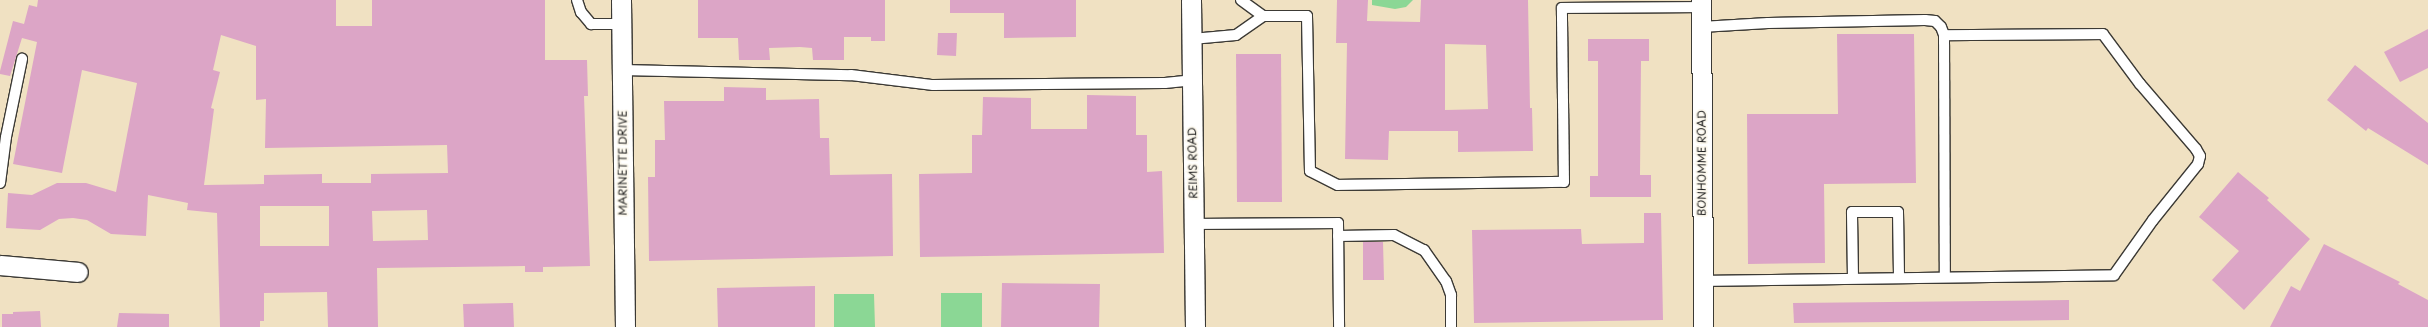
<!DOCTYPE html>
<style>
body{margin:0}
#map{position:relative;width:2428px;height:327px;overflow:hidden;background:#f0e1c2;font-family:"Playpen Sans",sans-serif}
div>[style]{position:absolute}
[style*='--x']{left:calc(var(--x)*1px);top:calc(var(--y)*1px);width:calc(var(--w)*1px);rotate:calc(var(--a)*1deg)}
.green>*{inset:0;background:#8bd795}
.building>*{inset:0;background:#dca5c6}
.roads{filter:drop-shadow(1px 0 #3c3a35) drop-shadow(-1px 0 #3c3a35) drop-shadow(0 1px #3c3a35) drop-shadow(0 -1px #3c3a35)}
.service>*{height:10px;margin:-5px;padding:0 5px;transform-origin:5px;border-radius:5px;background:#fff}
.minor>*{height:19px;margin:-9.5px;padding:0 9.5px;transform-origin:9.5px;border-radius:9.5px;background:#fff}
span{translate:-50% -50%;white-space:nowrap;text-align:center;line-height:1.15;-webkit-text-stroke:3.5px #fbf7ec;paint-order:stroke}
.street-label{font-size:11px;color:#1c1c1c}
</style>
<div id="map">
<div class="green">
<i style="clip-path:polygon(1372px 0,1413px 0,1406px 7px,1395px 9px,1372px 5px)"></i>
<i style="clip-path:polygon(941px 293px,982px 293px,982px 327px,941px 327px)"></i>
<i style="clip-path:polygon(834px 294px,874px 294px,875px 327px,834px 327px)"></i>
</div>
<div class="building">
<i style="clip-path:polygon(evenodd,38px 0,336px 0,336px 26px,372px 26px,372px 0,545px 0,545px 60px,587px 60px,588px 96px,584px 96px,590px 266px,543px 267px,543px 272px,525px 272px,525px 266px,377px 268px,378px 327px,328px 327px,327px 292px,264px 293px,264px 321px,260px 321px,260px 327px,220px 327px,217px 213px,187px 210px,188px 203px,148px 195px,146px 236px,111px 234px,87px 220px,73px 218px,59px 219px,40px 230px,6px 228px,8px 193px,32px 195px,57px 183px,86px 183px,116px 192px,137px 83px,82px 70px,62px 173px,13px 164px,37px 42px,22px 38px,10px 76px,0 74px,0 71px,13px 21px,24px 24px,29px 5px,37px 7px,38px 0,221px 35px,256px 46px,256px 100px,266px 99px,265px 148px,447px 145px,448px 173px,371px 174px,371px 183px,322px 183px,322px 174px,264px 175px,264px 184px,204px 185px,214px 109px,211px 108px,220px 72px,213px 70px,221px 35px,38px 0,260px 206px,329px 206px,329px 246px,260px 246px,260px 206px,38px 0,427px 210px,428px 240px,373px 241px,372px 211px,427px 210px)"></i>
<i style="clip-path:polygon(698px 0,885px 0,885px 41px,871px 41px,871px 37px,844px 37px,844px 60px,813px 60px,812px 48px,800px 47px,769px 48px,770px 60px,739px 60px,738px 38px,698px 38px)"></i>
<i style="clip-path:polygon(950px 0,1076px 0,1076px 37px,1004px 38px,1004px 13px,950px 13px)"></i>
<i style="clip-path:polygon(evenodd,1337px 0,1368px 0,1367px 21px,1420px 22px,1421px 0,1528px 0,1530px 108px,1532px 108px,1533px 151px,1458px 152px,1458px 131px,1389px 131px,1388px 160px,1345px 159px,1347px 43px,1336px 43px,1337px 0,1445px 44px,1486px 45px,1488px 109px,1445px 110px,1445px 44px)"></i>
<i style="clip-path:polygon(2428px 29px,2428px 68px,2400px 82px,2384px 52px)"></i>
<i style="clip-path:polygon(938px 33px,957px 33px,956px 56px,937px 55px)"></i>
<i style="clip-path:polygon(1837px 34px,1914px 34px,1916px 183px,1824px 184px,1825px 263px,1748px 264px,1747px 114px,1838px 114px)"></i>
<i style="clip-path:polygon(1588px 39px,1649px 39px,1649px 61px,1641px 61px,1640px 175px,1651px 175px,1651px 197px,1590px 197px,1590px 176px,1598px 176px,1598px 61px,1588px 61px)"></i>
<i style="clip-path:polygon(1236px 54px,1281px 54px,1282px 202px,1237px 202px)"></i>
<i style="clip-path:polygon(2355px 65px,2428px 123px,2428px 165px,2368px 128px,2366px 131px,2327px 100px)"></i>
<i style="clip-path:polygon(724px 87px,766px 88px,766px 100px,819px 99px,820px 138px,829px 138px,830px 175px,892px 174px,893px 256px,649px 261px,648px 177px,655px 177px,655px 140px,665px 140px,664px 101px,724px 101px)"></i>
<i style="clip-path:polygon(1087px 95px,1136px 96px,1136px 135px,1147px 135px,1147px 172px,1162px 171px,1164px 253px,920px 257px,919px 174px,972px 173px,972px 135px,982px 135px,983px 97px,1031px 98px,1031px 129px,1087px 129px)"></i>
<i style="clip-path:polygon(2238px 172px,2269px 198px,2267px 200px,2310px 239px,2244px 310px,2212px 280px,2239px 251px,2199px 217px)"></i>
<i style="clip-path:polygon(1644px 213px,1661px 213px,1663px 320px,1474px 323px,1472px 230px,1581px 229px,1582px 244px,1644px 243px)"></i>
<i style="clip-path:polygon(1363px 242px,1383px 242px,1384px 280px,1363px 280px)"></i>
<i style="clip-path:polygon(2324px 244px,2400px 282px,2398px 284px,2428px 300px,2428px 327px,2270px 327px,2291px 286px,2300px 291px)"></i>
<i style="clip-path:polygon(1002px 283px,1100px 284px,1099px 327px,1001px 327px)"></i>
<i style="clip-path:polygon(815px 286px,815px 327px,718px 327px,717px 288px)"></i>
<i style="clip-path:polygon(2069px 300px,2069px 320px,1794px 323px,1793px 303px)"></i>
<i style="clip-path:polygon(513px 303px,514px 327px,464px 327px,463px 304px)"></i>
<i style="clip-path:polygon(40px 311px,41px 327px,2px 327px,2px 314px,13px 314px,13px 312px)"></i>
<i style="clip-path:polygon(119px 313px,169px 314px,169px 327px,117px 327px)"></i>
</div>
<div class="roads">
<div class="service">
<i style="--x:577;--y:0;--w:13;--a:72"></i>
<i style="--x:581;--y:12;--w:16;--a:50"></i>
<i style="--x:591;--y:24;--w:30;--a:0"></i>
<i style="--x:1241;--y:0;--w:27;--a:36"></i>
<i style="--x:1701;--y:27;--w:67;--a:-3.4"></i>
<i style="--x:1768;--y:23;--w:157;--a:-1.1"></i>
<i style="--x:1925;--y:20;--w:10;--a:6"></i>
<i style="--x:1935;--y:21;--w:8;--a:45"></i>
<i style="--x:1941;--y:27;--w:9;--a:69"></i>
<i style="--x:1944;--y:35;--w:242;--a:89.8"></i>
<i style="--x:1192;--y:39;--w:44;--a:-5.2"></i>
<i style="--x:1236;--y:35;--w:33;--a:-35"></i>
<i style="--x:1263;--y:16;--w:44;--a:0"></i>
<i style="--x:1307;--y:16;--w:155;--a:88.9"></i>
<i style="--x:1310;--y:171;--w:31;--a:27"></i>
<i style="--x:1338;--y:185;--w:226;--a:-0.8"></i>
<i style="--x:1564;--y:182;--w:174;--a:-90.7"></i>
<i style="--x:1562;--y:8;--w:139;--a:-0.4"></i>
<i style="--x:622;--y:70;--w:229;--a:1.3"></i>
<i style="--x:851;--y:75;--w:83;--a:7"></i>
<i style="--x:933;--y:85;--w:232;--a:-0.5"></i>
<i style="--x:1165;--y:83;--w:27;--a:-6"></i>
<i style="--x:0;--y:183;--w:46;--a:-82.6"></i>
<i style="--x:6;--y:137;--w:80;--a:-78.4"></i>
<i style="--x:1194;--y:224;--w:144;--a:-0.4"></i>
<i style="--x:1338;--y:223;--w:104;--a:89.4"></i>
<i style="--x:1338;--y:236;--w:56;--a:-1"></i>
<i style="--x:1394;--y:235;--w:34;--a:27"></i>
<i style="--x:1424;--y:250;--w:38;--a:55"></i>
<i style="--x:1446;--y:281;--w:15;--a:70"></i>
<i style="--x:1451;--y:295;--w:32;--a:90"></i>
<i style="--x:1853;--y:278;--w:66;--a:-90.9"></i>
<i style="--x:1852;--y:212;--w:46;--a:0"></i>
<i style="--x:1898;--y:212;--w:65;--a:89.1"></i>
<i style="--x:1703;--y:281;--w:411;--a:-0.8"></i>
<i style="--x:2114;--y:275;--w:67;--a:-54.7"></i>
<i style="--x:2153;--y:220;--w:72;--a:-51.2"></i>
<i style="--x:2198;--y:164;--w:8;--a:-76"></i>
<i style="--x:2200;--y:156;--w:8;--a:-120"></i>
<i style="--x:2196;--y:149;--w:86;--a:-130.7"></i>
<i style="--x:2140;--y:84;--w:62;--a:-126.5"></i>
<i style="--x:2103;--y:34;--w:159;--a:179.6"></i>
</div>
<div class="minor">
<i style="--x:621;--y:0;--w:327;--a:89.3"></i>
<i style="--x:1191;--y:0;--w:327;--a:89.3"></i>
<i style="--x:1701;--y:0;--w:327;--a:89.6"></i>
<i style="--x:0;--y:265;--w:78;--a:5.1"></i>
</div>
</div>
<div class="street-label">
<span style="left:623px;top:163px;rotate:-90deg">MARINETTE DRIVE</span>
<span style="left:1193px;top:163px;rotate:-91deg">REIMS ROAD</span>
<span style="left:1702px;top:163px;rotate:-90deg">BONHOMME ROAD</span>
</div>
</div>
